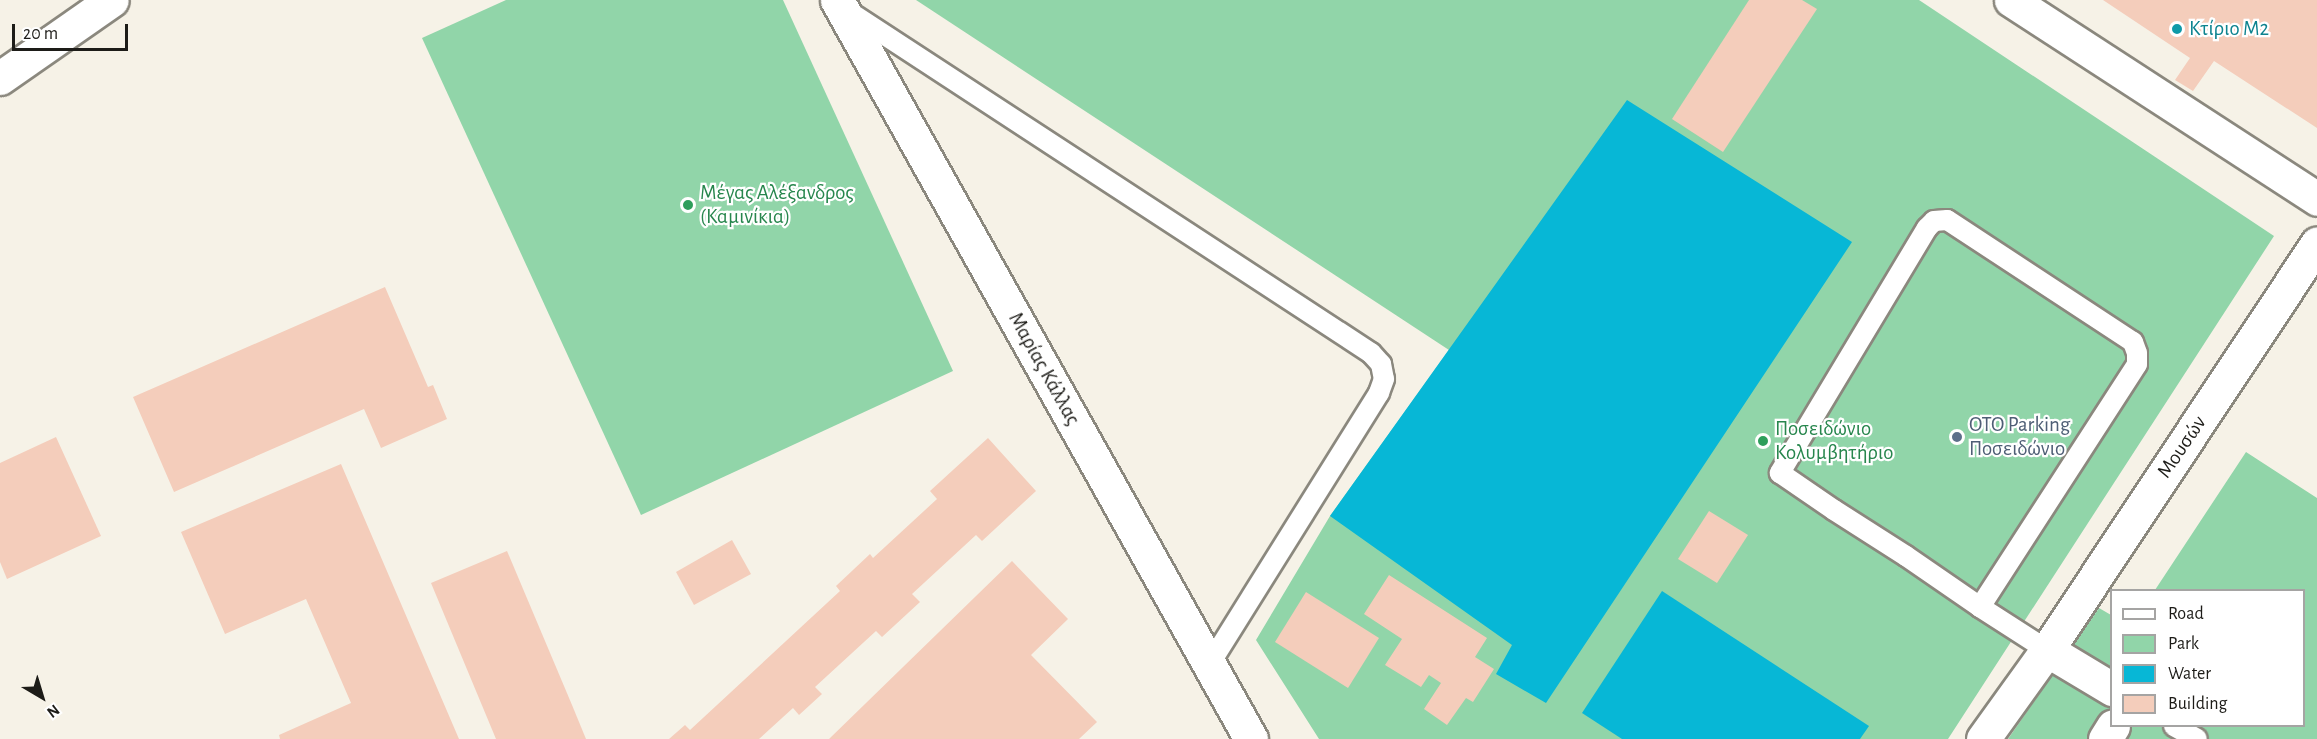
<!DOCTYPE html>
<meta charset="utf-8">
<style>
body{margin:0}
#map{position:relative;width:2317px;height:739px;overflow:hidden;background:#f6f2e7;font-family:"Alegreya Sans",sans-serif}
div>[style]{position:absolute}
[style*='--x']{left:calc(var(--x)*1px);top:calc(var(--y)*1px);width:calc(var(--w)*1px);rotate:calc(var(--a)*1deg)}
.green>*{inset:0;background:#91d5a9}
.water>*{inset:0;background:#07b7d6}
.building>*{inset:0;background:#f4cdbb}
.roads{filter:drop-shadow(2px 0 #8b887e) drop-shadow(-2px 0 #8b887e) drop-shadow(0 2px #8b887e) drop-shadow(0 -2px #8b887e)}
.lane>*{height:20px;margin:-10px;padding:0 10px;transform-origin:10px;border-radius:10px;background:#fff}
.street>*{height:33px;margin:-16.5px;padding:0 16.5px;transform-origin:16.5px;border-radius:16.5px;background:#fff}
.secondary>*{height:33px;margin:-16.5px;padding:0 16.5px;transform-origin:16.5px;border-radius:16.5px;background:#fff}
.dots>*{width:16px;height:16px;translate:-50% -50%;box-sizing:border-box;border:3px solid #fff;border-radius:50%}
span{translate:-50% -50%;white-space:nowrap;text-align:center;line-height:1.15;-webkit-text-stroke:4.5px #fff;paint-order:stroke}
.culture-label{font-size:21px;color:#0d838f}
.left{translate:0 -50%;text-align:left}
.leisure-label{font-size:21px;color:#27864d}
.street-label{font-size:21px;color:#1d1c18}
.service-label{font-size:21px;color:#4e5e75}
.legend{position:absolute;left:2110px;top:589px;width:195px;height:138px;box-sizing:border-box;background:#fff;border:2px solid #a5a4a3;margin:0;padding:8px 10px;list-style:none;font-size:18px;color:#1d1c18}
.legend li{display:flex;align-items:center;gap:12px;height:30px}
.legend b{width:30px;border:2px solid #a5a4a3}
.north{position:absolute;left:12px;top:667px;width:60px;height:60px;-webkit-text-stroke:4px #fff;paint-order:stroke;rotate:142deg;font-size:16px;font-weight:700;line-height:24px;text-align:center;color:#1d1c18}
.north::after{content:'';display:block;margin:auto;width:21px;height:27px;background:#1d1c18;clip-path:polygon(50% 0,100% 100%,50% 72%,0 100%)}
.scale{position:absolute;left:12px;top:24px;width:116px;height:27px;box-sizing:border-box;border:3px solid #1d1c18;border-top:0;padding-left:8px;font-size:18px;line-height:21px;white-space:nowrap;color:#1d1c18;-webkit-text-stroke:4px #fff;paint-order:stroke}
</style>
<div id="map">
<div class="green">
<i style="clip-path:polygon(506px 0,783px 0,953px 371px,641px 515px,422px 38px)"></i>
<i style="clip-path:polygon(916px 0,1919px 0,2274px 236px,1948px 739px,1319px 739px,1256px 640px,1330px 516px,1449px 350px)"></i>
<i style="clip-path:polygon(2246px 452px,2317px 498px,2317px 739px,2008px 739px,2099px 608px,2111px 615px,2112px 726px,2304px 726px,2304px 590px,2155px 590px)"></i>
</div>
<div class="water">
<i style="clip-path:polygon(1627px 100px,1852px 242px,1546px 703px,1496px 674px,1512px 645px,1330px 516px)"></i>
<i style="clip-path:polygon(1662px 591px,1869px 726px,1860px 739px,1622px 739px,1582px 713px)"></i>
</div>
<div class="building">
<i style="clip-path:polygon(1749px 0,1802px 0,1817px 9px,1723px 152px,1672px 119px)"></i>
<i style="clip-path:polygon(2103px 0,2317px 0,2317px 128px,2214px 61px,2193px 91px,2175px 80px,2190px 58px)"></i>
<i style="clip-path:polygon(385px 287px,428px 387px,433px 385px,447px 419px,381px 448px,364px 409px,174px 492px,133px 397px)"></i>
<i style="clip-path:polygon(56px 437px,101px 536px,7px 579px,0 562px,0 463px)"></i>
<i style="clip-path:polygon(988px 438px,1036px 491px,982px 541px,976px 535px,912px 594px,920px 602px,882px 637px,876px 631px,815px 687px,822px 694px,799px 715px,793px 708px,759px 739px,669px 739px,685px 725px,690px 730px,840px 591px,836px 586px,870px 554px,873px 558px,937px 499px,930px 491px)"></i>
<i style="clip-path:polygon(341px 464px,459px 739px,280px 739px,279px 735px,351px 703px,306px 599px,225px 634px,181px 532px)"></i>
<i style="clip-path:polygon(1709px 511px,1748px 535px,1717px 583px,1678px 559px)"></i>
<i style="clip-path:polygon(732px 540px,751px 574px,694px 605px,676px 572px)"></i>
<i style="clip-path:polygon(507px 551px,572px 705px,586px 739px,496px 739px,431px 583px)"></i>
<i style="clip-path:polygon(1012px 561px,1068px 619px,1031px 655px,1097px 722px,1079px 739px,829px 739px)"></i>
<i style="clip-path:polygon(1389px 575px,1487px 638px,1475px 657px,1494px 669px,1473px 702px,1466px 698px,1447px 725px,1424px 709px,1441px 683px,1429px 675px,1421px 687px,1385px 665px,1402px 639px,1364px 614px)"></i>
<i style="clip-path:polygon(1306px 592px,1379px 638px,1348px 688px,1275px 642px)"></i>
</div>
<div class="roads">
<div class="lane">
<i style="--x:848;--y:11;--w:625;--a:33.18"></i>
<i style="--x:1371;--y:353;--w:15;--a:48"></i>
<i style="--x:1381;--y:364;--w:15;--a:79"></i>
<i style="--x:1384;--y:379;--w:15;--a:110"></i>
<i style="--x:1379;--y:393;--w:321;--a:122"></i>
<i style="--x:1980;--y:607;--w:289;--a:-57.1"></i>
<i style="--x:2137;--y:364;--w:11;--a:-90"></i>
<i style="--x:2137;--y:353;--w:12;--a:-110"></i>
<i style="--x:2133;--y:342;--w:222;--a:-146.7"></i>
<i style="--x:1947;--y:220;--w:13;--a:176"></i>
<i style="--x:1934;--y:221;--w:10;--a:135"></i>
<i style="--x:1927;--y:228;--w:286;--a:121"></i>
<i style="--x:1780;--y:473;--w:65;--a:34.4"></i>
<i style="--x:1834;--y:510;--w:85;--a:32.6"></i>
<i style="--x:1906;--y:556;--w:90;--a:34.6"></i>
<i style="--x:1980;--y:607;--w:80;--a:32.7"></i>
<i style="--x:2174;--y:726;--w:26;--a:29"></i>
</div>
<div class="street">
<i style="--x:2011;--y:0;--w:365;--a:33"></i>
<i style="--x:0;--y:78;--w:136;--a:-34.9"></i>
<i style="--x:2047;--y:650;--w:488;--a:-56.4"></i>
<i style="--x:1983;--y:739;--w:110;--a:-54.3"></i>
<i style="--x:2047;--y:650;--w:76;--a:31"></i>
<i style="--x:2105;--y:739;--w:15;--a:-58"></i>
</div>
<div class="secondary">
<i style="--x:837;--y:0;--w:847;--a:60.74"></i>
</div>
</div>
<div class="dots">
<i style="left:2177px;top:29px;background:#0f9aa8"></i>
<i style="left:688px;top:205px;background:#2e9e5b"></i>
<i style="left:1957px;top:437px;background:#5c6f8a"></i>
<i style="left:1763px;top:441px;background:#2e9e5b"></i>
</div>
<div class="culture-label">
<span class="left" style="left:2189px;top:29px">Κτίριο Μ2</span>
</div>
<div class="leisure-label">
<span class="left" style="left:700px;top:205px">Μέγας Αλέξανδρος<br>(Καμινίκια)</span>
<span class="left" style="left:1775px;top:441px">Ποσειδώνιο<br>Κολυμβητήριο</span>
</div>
<div class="street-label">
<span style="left:1044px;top:369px;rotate:61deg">Μαρίας Κάλλας</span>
<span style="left:2182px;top:447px;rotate:-56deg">Μουσών</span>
</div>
<div class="service-label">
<span class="left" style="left:1969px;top:437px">ΟΤΟ Parking<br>Ποσειδώνιο</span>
</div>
<ul class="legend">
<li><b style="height:8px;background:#fff"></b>Road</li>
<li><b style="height:16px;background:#91d5a9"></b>Park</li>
<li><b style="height:16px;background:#07b7d6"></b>Water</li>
<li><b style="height:16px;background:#f4cdbb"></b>Building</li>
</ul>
<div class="north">N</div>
<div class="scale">20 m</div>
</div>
